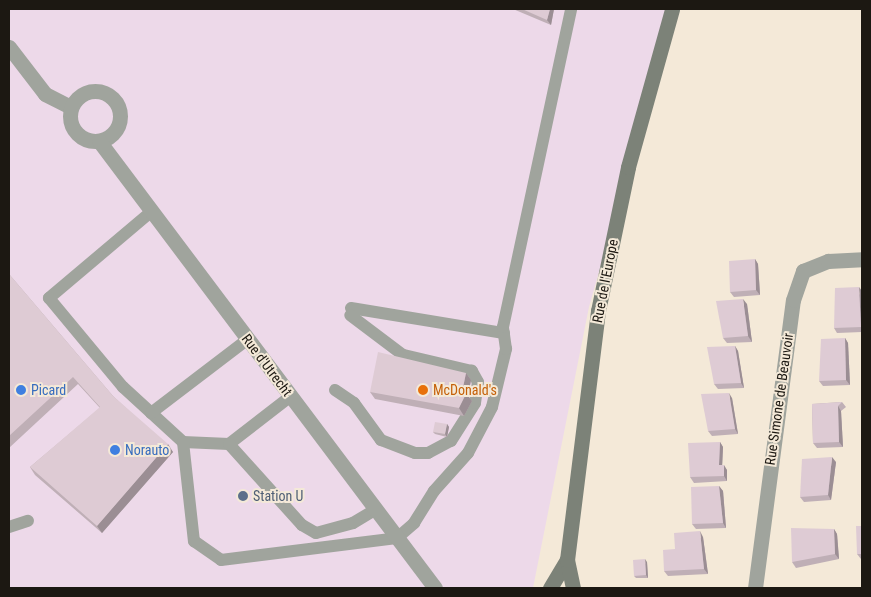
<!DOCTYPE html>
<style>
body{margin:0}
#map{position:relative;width:871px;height:597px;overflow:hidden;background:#f4e9d8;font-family:"Roboto Condensed",sans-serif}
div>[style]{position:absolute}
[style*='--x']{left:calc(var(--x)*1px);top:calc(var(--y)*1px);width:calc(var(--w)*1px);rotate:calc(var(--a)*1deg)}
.commercial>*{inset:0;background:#edd9e9}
.lane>*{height:12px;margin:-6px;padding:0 6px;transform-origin:6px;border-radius:6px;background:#a0a49d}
.street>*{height:15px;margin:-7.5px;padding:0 7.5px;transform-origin:7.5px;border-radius:7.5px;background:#a0a49d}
.street>.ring{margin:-7.5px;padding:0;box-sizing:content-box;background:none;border:15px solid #a0a49d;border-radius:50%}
.secondary>*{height:15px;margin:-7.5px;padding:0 7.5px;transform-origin:7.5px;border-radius:7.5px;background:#7c8278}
.wall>*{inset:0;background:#bfafb6}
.shaded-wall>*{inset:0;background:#9b8e94}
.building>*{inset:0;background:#decbd4}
.dots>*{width:14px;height:14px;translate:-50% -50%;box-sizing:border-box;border:2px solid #f4e9d8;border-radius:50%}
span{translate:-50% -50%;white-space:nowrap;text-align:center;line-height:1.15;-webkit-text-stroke:4px #f4e9d8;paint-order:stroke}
.street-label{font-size:14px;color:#1c1812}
.shop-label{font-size:14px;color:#366cbe}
.left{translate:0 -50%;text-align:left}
.food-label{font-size:14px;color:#c56008}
.service-label{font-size:14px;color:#4e5e75}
.frame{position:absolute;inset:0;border:10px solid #1c1812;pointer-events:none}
</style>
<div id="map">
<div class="commercial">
<i style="clip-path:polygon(9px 9px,674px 9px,589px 307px,533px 588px,9px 588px)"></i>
</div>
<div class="lane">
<i style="--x:152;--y:211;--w:135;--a:139.8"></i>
<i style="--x:49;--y:298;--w:116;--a:50.3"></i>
<i style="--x:123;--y:387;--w:81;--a:42.5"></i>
<i style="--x:183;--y:442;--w:46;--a:2.5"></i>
<i style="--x:351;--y:308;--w:155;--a:9.3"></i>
<i style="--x:335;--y:390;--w:23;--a:34"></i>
<i style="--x:354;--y:403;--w:46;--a:53.9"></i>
<i style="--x:381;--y:440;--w:36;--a:21"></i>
<i style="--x:415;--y:453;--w:13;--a:0"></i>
<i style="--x:428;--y:453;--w:26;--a:-28"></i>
<i style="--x:451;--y:441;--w:45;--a:-57.7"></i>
<i style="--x:475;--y:403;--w:21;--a:-82"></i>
<i style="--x:478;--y:382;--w:13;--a:-119"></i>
<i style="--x:472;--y:371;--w:71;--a:-166.9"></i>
<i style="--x:403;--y:355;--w:66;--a:-143"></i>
<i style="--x:291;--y:396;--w:78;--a:142.3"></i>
<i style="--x:229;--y:444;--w:109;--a:48"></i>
<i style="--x:302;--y:525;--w:16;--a:30"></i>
<i style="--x:316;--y:533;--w:38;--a:-15"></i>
<i style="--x:353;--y:523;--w:27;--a:-31"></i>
<i style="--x:151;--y:413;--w:122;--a:-37.3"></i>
<i style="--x:183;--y:442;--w:100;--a:83.7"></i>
<i style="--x:194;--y:541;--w:33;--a:35"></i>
<i style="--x:221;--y:560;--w:177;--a:-7.1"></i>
<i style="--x:397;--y:538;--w:23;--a:-41"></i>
<i style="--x:414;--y:523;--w:38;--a:-58"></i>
<i style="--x:434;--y:491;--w:51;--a:-48.2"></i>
<i style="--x:468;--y:453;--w:52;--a:-62.4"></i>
<i style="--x:492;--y:407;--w:60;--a:-76.4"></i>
<i style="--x:506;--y:349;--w:22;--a:-98"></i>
<i style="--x:503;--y:327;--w:325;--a:-77.9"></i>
<i style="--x:9;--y:527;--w:20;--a:-18"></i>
</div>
<div class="street">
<i style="--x:9;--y:47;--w:59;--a:52.5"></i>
<i style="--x:45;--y:94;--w:29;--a:27"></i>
<i class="ring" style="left:70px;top:91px;width:35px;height:35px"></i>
<i style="--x:99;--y:141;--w:559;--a:53.07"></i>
<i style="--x:755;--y:588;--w:290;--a:-82.5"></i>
<i style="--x:793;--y:300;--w:31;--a:-71"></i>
<i style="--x:803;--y:271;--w:27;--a:-22"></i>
<i style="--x:828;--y:261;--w:34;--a:-3"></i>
</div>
<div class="secondary">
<i style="--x:550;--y:588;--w:33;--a:-59"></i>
<i style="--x:573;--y:588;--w:29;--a:-102"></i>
<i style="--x:567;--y:560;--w:251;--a:-82.9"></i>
<i style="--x:598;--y:311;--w:147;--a:-78.2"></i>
<i style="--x:628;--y:167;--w:164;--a:-74.4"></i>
</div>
<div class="wall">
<i style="clip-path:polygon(513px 9px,554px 9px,551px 25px)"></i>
<i style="clip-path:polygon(755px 259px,758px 264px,760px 295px,734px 297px,730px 292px)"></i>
<i style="clip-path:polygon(9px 274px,113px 396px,173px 452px,102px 533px,35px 475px,30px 467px,100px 408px,78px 384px,9px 448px)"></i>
<i style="clip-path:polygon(862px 291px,862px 332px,837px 333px,834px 328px)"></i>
<i style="clip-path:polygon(747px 304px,752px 342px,727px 343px,723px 338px)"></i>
<i style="clip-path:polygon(845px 338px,848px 343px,850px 385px,823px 386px,819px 381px)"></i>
<i style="clip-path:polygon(735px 346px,738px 351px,744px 388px,718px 389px,714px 384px)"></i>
<i style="clip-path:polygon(466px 373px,471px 380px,468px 396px,472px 401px,464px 416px,375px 399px,370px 392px)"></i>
<i style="clip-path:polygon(732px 398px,738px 434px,712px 436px,708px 431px)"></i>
<i style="clip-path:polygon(842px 402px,846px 407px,841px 411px,843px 447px,817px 448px,813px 443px,812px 404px)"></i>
<i style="clip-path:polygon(447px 424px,449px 427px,447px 437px,435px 434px,433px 432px)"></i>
<i style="clip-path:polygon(720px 442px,723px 447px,722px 465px,727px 470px,727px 481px,694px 483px,690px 477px)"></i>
<i style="clip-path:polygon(836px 462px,831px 500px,804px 502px,800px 497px)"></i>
<i style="clip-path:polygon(719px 486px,723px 491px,726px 528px,696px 529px,692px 524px)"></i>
<i style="clip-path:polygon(862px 526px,862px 559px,861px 559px,857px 554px)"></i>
<i style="clip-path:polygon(834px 529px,837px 534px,839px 559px,796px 568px,792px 562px)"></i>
<i style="clip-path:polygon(703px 537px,708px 574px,668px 576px,664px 571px,675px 549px)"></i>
<i style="clip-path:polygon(647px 562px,648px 578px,636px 578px,634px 576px)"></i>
</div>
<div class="shaded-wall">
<i style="clip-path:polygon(550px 9px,554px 9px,551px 25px,547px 20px)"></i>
<i style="clip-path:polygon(755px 259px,758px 264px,760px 295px,756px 290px)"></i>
<i style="clip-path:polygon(859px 287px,862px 291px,862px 328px,861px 327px)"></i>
<i style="clip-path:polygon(743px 299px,747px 304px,752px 342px,748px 336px)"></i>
<i style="clip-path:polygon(845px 338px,848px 343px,850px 385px,846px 380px)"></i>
<i style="clip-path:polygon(735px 346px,738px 351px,744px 388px,741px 383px)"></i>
<i style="clip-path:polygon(466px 373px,471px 380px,468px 396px,472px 401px,464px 416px,459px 408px)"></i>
<i style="clip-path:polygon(729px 393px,732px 398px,738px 434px,735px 429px)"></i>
<i style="clip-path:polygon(838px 406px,841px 411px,843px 447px,839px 442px)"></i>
<i style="clip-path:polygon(447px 424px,449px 427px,447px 437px,445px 434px)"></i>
<i style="clip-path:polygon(720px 442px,723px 447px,722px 470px,719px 465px)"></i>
<i style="clip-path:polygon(168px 444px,173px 452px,102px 533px,97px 526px)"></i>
<i style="clip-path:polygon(832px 457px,836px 462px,831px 500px,828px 495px)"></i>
<i style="clip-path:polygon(724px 465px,727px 470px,727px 481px,724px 476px)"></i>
<i style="clip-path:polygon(719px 486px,723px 491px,726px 528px,723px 523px)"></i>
<i style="clip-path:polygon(834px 529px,837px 534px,839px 559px,835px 554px)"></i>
<i style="clip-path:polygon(700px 531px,703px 537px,708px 574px,704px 569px)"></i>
<i style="clip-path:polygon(645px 559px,647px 562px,648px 578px,646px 575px)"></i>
</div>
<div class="building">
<i style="clip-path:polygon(522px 9px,550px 9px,547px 20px)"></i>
<i style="clip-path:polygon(755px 259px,756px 290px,730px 292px,729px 261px)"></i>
<i style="clip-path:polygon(9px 274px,113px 396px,168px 444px,97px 526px,30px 467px,100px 407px,73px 377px,9px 436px)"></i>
<i style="clip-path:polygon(859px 287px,861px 327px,834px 328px,835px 288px)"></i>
<i style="clip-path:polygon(743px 299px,748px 336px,723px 338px,716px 301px)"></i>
<i style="clip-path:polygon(845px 338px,846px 380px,819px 381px,821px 339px)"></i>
<i style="clip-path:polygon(735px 346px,741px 383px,714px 384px,707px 347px)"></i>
<i style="clip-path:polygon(378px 352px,466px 373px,462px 392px,466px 394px,459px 408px,370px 392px)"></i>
<i style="clip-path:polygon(729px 393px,735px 429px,708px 431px,701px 394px)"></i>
<i style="clip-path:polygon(842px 402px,838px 406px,839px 442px,813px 443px,812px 404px)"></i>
<i style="clip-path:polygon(435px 422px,447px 424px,445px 434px,433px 432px)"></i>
<i style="clip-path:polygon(720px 442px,719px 465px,724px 465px,724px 476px,690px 477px,688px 443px)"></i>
<i style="clip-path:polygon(832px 457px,828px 495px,800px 497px,802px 459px)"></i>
<i style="clip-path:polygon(719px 486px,723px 523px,692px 524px,691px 487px)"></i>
<i style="clip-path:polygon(856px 526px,862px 526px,862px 554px,857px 554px)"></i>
<i style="clip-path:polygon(791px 528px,834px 529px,835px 554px,792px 562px)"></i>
<i style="clip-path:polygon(700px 531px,704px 569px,664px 571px,663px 550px,675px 549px,674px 533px)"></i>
<i style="clip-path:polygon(645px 559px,646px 575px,634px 576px,633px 560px)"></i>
</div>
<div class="dots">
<i style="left:21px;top:390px;background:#3f7fe0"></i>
<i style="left:423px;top:390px;background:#e8710a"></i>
<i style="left:115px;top:450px;background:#3f7fe0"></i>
<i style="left:243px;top:496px;background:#5c6f8a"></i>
</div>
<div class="street-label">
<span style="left:605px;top:281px;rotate:-79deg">Rue de l'Europe</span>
<span style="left:267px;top:365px;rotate:53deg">Rue d'Utrecht</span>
<span style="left:779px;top:399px;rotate:-82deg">Rue Simone de Beauvoir</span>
</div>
<div class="shop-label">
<span class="left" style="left:31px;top:390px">Picard</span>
<span class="left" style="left:125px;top:450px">Norauto</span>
</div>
<div class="food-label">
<span class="left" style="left:433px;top:390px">McDonald's</span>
</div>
<div class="service-label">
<span class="left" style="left:253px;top:496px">Station U</span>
</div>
<div class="frame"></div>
</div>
